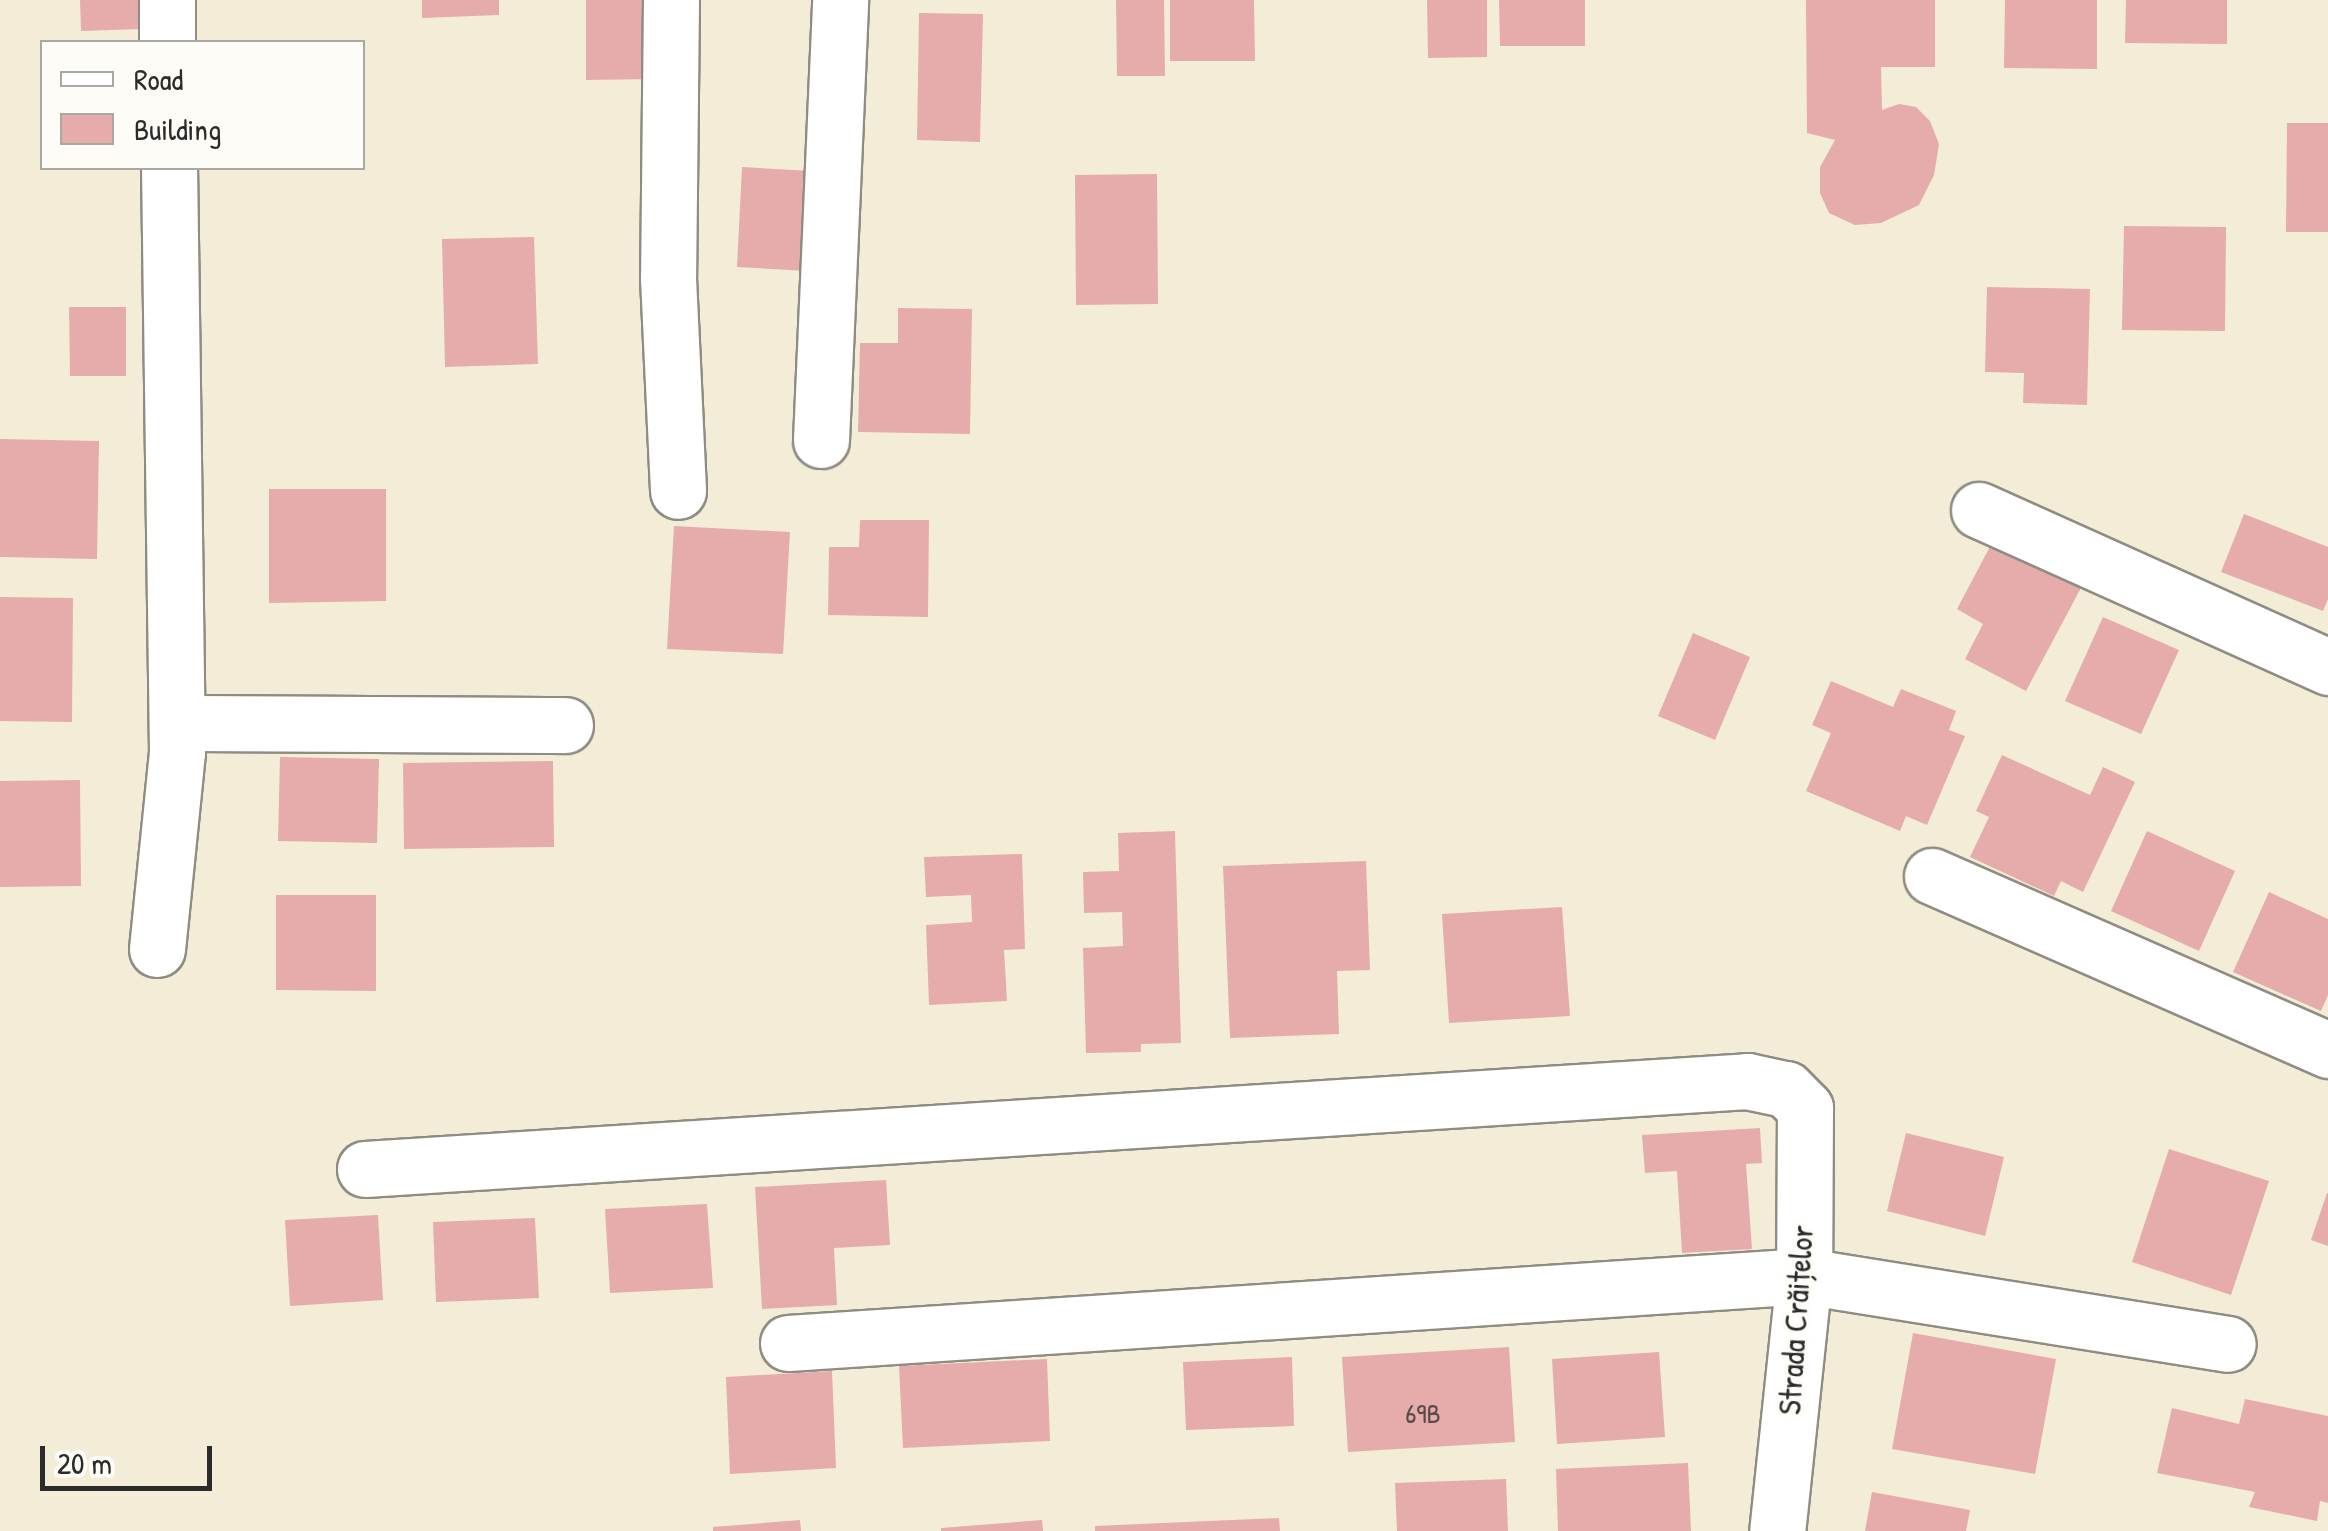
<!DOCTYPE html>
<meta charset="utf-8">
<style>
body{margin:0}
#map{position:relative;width:2328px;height:1531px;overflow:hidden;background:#f3edd8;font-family:"Patrick Hand",sans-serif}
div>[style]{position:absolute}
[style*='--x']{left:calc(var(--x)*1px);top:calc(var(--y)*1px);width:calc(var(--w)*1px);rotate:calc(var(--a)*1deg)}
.building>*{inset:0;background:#e5acab}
.roads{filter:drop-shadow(2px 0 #8f8c82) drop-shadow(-2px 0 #8f8c82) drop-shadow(0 2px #8f8c82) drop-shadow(0 -2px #8f8c82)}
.minor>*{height:55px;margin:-27.5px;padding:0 27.5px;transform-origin:27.5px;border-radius:27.5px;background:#fff}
span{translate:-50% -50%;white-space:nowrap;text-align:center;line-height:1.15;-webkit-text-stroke:8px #fdfcf7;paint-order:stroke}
.number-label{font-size:28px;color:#5a4b4b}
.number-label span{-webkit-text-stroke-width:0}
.street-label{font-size:32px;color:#2b2b2b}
.legend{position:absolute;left:40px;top:40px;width:325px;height:130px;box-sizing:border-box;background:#fdfcf7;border:2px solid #a9a8a5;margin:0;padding:12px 18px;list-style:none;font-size:30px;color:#2b2b2b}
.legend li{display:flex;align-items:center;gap:20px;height:50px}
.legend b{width:50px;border:2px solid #a9a8a5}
.scale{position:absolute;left:40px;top:1446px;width:172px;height:45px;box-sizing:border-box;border:5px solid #2b2b2b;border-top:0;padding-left:12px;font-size:30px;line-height:35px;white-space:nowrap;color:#2b2b2b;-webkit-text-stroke:8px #fdfcf7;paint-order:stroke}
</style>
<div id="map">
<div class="building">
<i style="clip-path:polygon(80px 0,140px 0,141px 29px,81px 31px)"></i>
<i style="clip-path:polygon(422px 0,499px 0,499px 15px,422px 18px)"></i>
<i style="clip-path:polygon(586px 0,654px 0,654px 79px,586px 80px)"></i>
<i style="clip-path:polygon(1116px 0,1164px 0,1165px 76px,1117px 76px)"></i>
<i style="clip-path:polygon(1170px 0,1254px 0,1255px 61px,1170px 61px)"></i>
<i style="clip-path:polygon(1427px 0,1487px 0,1487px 57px,1428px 58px)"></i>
<i style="clip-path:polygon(1499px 0,1585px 0,1585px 46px,1500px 46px)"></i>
<i style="clip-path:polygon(1806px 0,1935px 0,1935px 67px,1881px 67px,1882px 110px,1899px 104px,1916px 107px,1930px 121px,1939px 144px,1934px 175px,1919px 205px,1881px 223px,1855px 225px,1829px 213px,1820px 193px,1820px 167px,1835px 140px,1807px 133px)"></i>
<i style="clip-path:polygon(2005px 0,2097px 0,2097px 69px,2004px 68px)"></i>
<i style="clip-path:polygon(2126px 0,2227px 0,2227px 44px,2125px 43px)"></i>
<i style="clip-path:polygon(919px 13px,983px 14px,980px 142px,917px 140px)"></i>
<i style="clip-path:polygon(2287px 123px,2328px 123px,2328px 232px,2286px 232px)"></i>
<i style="clip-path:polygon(742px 167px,812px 171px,807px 271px,737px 267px)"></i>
<i style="clip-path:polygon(1157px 174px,1158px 304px,1076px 305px,1075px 175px)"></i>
<i style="clip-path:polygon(2124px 226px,2226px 227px,2225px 331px,2122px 330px)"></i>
<i style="clip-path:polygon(534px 237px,538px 364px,445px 367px,442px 239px)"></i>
<i style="clip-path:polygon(1987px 287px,2090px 289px,2087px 405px,2023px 403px,2024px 373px,1985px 372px)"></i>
<i style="clip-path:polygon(69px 307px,126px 307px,126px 376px,70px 376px)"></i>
<i style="clip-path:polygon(898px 308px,972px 309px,970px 434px,858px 432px,860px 343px,898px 343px)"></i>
<i style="clip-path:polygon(0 439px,99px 441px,97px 559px,0 557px)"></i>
<i style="clip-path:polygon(269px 489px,386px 489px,386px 601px,269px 603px)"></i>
<i style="clip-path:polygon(2244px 514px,2328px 547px,2328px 599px,2323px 611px,2221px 572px)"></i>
<i style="clip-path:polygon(860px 520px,929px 520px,928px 617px,828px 615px,829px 547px,859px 547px)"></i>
<i style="clip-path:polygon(674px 526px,790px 532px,783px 654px,667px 649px)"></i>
<i style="clip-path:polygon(1994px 539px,2082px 586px,2026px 691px,1965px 659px,1983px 624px,1957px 609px)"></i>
<i style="clip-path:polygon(0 597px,73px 598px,72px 722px,0 721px)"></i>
<i style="clip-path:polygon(2103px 617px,2179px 650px,2141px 734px,2065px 701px)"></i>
<i style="clip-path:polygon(1693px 633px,1750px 657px,1715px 740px,1658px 716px)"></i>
<i style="clip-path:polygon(1831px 681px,1893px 707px,1901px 689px,1956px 711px,1949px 730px,1965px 736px,1927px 825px,1906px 816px,1900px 831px,1806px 791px,1831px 733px,1812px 725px)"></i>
<i style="clip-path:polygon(2002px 755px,2090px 795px,2103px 767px,2135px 782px,2083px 892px,2061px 881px,2054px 896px,1970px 857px,1989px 817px,1976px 811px)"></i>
<i style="clip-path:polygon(280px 757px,379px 759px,377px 843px,278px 841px)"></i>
<i style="clip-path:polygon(553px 761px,554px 847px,404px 849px,403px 763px)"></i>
<i style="clip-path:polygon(80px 780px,81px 886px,0 887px,0 781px)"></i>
<i style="clip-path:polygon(1175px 831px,1181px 1043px,1141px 1044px,1141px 1052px,1086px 1053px,1083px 948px,1123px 946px,1122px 912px,1084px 913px,1083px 872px,1119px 871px,1118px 833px)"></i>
<i style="clip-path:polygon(2147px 831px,2235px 871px,2199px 951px,2111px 911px)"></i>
<i style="clip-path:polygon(1022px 854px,1025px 949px,1004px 950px,1007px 1001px,929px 1005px,926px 925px,972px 922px,971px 895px,926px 897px,924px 857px)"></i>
<i style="clip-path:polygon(1366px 861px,1370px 970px,1337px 971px,1339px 1034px,1230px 1038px,1223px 866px)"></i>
<i style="clip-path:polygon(2269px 892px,2328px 919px,2328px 995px,2321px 1011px,2233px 972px)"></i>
<i style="clip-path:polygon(276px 895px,376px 895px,376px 991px,276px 990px)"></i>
<i style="clip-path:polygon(1562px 907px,1570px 1016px,1449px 1023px,1442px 914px)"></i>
<i style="clip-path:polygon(1760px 1128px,1762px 1163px,1746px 1164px,1752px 1249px,1682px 1253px,1677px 1171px,1645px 1173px,1642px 1135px)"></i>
<i style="clip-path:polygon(1906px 1133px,2004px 1157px,1985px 1236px,1887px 1211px)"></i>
<i style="clip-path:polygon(2169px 1149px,2269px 1181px,2231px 1295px,2132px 1262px)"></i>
<i style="clip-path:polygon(886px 1180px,890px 1245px,834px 1248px,837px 1305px,762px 1309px,755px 1187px)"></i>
<i style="clip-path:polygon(2327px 1193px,2328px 1193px,2328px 1246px,2311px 1240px)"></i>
<i style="clip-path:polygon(707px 1204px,713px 1288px,610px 1293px,605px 1209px)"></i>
<i style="clip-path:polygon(378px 1215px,383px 1300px,290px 1306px,285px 1220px)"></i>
<i style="clip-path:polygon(535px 1218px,539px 1298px,436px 1302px,433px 1222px)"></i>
<i style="clip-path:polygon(1913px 1333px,2056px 1359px,2035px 1474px,1892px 1449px)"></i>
<i style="clip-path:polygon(1509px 1347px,1515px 1442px,1348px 1452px,1342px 1357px)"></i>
<i style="clip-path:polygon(1659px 1352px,1665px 1437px,1557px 1444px,1552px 1359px)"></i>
<i style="clip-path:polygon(1292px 1357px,1294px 1426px,1186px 1430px,1183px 1362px)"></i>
<i style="clip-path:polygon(1047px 1359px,1050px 1441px,903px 1448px,899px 1366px)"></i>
<i style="clip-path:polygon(832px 1371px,836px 1468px,730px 1474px,726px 1377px)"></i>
<i style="clip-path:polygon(2245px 1399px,2328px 1416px,2328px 1503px,2320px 1501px,2317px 1521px,2249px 1507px,2255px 1492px,2157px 1473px,2172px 1408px,2239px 1424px)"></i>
<i style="clip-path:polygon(1688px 1463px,1691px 1531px,1558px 1531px,1556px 1469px)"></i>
<i style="clip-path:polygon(1506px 1479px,1508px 1531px,1397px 1531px,1395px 1483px)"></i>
<i style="clip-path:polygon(1872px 1492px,1970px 1510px,1966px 1531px,1865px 1531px)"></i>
<i style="clip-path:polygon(1279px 1518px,1280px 1531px,1095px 1531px,1095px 1526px)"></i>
<i style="clip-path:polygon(800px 1520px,801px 1531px,713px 1531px,713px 1527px)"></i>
<i style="clip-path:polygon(1042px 1520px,1043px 1531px,941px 1531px,941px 1528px)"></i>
</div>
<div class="roads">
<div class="minor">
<i style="--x:167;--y:0;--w:42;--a:90"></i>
<i style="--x:671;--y:0;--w:278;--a:90.6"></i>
<i style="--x:668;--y:278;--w:213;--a:87.3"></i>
<i style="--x:821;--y:440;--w:440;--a:-87.5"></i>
<i style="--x:1979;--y:510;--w:383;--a:24.2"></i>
<i style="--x:177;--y:723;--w:388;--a:0.3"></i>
<i style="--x:1932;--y:876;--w:433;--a:23.7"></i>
<i style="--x:157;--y:949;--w:198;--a:-84.2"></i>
<i style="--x:177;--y:752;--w:584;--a:-90.78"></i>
<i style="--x:365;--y:1169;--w:1385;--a:-3.64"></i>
<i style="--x:1747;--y:1081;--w:40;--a:12"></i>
<i style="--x:1786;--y:1089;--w:27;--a:45"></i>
<i style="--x:1805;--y:1108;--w:168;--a:90.3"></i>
<i style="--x:1804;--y:1276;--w:256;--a:96"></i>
<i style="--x:788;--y:1343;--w:1018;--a:-3.77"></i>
<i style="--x:1804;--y:1276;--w:429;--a:9.1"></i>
</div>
</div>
<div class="number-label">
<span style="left:1423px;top:1413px">69B</span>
</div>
<div class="street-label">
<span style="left:1796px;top:1320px;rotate:-86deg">Strada Crăițelor</span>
</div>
<ul class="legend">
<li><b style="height:12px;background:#fff"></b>Road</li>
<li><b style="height:28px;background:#e5acab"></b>Building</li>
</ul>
<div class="scale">20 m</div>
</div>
